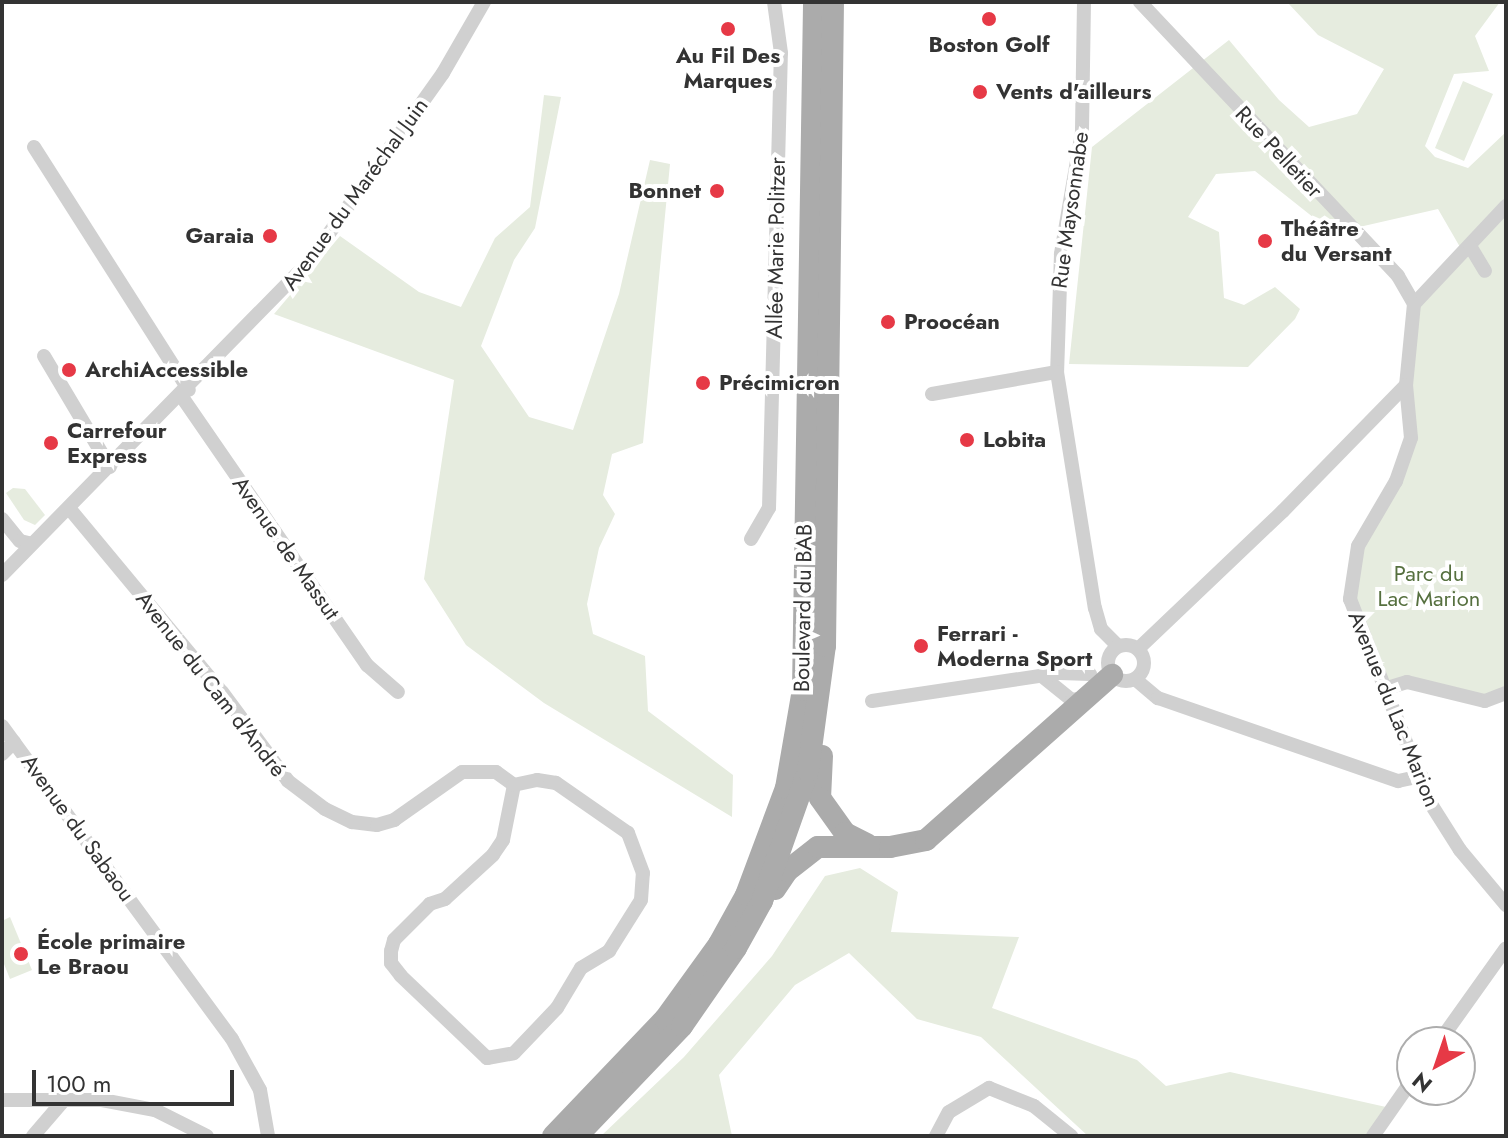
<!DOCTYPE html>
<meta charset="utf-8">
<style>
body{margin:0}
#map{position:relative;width:1508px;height:1138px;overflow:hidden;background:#fff;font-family:Jost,sans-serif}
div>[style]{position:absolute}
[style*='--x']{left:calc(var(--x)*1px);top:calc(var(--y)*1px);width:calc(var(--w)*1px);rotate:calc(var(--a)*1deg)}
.green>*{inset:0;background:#e6ecdf}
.street>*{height:14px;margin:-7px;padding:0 7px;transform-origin:7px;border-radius:7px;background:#d0d0d0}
.street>.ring{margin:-7px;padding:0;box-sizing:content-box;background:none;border:14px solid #d0d0d0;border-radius:50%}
.primary>*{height:22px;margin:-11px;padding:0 11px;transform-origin:11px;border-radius:11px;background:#ababab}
.dots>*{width:22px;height:22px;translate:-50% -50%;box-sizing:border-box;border:4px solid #fff;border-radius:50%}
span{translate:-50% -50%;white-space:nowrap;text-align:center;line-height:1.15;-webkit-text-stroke:8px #fff;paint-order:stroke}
.poi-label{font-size:22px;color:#333;font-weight:700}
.left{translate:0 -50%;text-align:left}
.right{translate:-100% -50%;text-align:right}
.street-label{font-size:22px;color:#333}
.park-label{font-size:22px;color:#56703f}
.frame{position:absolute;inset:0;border:4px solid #333;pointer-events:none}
.north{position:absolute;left:1396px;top:1026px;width:80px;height:80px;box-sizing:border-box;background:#fff;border:2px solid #adadad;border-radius:50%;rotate:220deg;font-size:22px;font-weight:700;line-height:32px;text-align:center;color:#333}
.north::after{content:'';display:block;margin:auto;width:28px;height:36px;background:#e63946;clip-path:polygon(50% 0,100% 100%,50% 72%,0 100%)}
.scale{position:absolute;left:32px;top:1070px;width:202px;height:36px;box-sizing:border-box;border:4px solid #333;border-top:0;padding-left:10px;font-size:24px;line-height:28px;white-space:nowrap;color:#333;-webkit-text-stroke:6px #fff;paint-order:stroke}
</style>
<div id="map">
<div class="green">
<i style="clip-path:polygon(1287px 2px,1500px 2px,1475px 36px,1489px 71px,1454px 74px,1425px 146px,1435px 157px,1468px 168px,1506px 132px,1506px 693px,1499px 697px,1407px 682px,1384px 689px,1353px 616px,1353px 564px,1405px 460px,1414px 304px,1464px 254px,1438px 209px,1333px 233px,1255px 171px,1216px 174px,1188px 217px,1219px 232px,1224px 298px,1244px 305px,1275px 287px,1300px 309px,1295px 319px,1248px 367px,1069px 364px,1092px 147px,1229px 40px,1279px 100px,1309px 127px,1357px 114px,1384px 69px,1318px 35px)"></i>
<i style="clip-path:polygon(1463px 81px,1493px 94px,1464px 161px,1435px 148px)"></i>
<i style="clip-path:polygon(544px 95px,561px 97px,535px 228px,514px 260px,481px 346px,529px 417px,573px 430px,619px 294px,650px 160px,670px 164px,643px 443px,612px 454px,603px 495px,615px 514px,599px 548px,587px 604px,593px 634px,645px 656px,648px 711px,733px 775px,732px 817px,544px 703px,466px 645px,424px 579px,454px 380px,274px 314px,340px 236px,419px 292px,461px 307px,495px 238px,530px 207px)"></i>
<i style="clip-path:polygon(13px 488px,25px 489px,45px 515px,35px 525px,24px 520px,6px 493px)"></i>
<i style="clip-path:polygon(860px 868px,898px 892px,891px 932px,1019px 937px,992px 1008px,1137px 1060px,1166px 1086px,1230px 1072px,1386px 1107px,1368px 1136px,1088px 1136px,981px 1037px,917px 1019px,849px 953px,795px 985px,719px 1075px,732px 1136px,601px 1136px,684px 1057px,772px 956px,825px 876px)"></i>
<i style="clip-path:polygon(10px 917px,32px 970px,10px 979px,2px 959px,2px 921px)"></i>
</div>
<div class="street">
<i style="--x:1084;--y:2;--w:130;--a:90.9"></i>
<i style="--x:1082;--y:132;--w:124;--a:99.8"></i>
<i style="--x:1061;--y:254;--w:118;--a:91.9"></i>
<i style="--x:1057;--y:372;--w:239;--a:80.9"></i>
<i style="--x:1095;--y:608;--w:22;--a:74"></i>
<i style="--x:1101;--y:629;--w:24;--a:45"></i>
<i style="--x:1140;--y:2;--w:376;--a:46.7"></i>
<i style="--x:1398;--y:276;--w:32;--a:60"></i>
<i style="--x:34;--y:147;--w:288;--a:57.5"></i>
<i style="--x:1506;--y:206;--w:134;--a:133.2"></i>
<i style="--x:1414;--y:304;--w:81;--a:95.6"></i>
<i style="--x:1406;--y:385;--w:53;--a:84.6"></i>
<i style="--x:1411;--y:438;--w:46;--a:109.2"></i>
<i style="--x:1396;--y:481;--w:75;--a:120.3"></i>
<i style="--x:1358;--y:546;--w:54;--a:98.6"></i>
<i style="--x:1350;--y:599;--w:217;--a:68.6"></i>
<i style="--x:1429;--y:801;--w:58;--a:57.7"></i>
<i style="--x:1460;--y:850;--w:72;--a:50.1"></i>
<i style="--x:1470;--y:246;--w:29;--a:59"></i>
<i style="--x:44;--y:356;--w:129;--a:59.3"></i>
<i style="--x:932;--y:394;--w:127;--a:-10"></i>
<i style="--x:182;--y:397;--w:326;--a:55.4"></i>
<i style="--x:367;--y:665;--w:41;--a:41.1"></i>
<i style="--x:69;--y:508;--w:239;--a:50.3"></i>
<i style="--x:222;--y:692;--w:111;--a:53.4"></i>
<i style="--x:288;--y:781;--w:46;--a:37.1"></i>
<i style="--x:325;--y:809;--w:30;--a:26"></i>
<i style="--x:352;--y:822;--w:25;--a:7"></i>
<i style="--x:377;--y:825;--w:18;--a:-16"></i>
<i style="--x:394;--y:820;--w:83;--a:-35.2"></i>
<i style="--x:462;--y:772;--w:34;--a:0"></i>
<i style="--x:496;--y:772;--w:22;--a:36"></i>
<i style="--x:514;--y:785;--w:56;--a:101.3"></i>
<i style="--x:503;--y:840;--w:18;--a:124"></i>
<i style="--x:493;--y:855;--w:65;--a:137.5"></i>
<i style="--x:445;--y:899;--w:16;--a:162"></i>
<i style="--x:430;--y:904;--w:51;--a:135"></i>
<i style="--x:394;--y:940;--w:11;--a:105"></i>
<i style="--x:391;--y:951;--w:12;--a:90"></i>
<i style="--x:391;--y:963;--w:16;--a:52"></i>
<i style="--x:401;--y:976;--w:119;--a:43.6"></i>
<i style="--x:487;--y:1058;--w:27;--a:-10"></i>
<i style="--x:514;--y:1053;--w:62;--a:-46.3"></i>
<i style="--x:557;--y:1008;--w:47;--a:-59"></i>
<i style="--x:581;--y:968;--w:33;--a:-31"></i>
<i style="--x:609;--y:951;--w:60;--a:-57.9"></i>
<i style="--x:641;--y:900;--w:27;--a:-86"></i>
<i style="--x:643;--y:873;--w:43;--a:-110.6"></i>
<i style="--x:628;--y:833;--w:88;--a:-145.2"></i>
<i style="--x:556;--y:783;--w:19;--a:-171"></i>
<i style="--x:537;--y:780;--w:24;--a:168"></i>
<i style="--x:2;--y:519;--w:28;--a:51"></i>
<i style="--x:20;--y:541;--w:12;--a:14"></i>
<i style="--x:751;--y:539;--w:36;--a:-60"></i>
<i style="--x:769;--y:508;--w:455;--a:-88.5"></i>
<i style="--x:781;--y:53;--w:51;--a:-97.8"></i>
<i style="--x:2;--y:575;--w:437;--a:-45.6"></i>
<i style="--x:308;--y:263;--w:233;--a:-54.6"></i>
<i style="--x:443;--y:73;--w:82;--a:-60"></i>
<i class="ring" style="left:1108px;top:645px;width:22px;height:22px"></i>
<i style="--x:1138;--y:649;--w:200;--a:-43.6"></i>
<i style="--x:1283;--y:511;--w:176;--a:-45.7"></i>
<i style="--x:1042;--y:676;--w:38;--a:39"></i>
<i style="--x:1072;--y:700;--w:13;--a:-9"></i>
<i style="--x:1135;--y:679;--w:30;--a:40"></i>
<i style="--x:1158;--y:698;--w:254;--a:19.1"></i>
<i style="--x:1398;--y:781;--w:24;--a:-12"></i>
<i style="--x:1384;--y:689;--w:24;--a:-17"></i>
<i style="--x:1407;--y:682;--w:80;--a:13.7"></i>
<i style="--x:1485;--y:701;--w:22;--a:-21"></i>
<i style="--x:872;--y:701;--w:190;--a:-8.5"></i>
<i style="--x:1060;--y:673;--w:30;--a:2"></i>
<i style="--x:2;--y:726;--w:388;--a:53.7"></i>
<i style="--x:232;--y:1039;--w:58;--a:61.2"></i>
<i style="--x:260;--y:1090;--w:47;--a:80.1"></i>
<i style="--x:2;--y:754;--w:17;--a:-45"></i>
<i style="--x:1439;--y:1042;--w:115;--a:-54.5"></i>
<i style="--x:2;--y:1100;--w:62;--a:0"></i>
<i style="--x:33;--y:1136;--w:48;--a:-49.3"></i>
<i style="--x:64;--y:1100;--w:38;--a:0"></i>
<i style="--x:102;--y:1100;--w:54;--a:10.7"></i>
<i style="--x:155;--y:1110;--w:58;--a:26.6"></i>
<i style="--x:936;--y:1136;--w:27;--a:-62"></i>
<i style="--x:949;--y:1112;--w:47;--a:-31"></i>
<i style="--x:989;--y:1088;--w:48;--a:21.8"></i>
<i style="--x:1034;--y:1106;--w:48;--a:39"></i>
<i style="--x:1373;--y:1136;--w:68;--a:-55.1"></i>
</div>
<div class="primary">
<i style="--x:822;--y:756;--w:42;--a:92.7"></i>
<i style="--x:820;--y:798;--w:43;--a:54.5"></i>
<i style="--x:845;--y:833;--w:25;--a:27"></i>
<i style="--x:775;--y:889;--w:22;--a:-56"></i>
<i style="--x:787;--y:871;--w:39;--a:-38"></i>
<i style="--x:818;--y:847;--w:72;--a:0"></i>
<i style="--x:890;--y:847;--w:37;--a:-11"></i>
<i style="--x:926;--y:840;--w:249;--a:-41.6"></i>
<i style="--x:553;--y:1136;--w:162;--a:-46.3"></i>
<i style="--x:665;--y:1019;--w:92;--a:-54.2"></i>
<i style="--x:719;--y:944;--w:56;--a:-61.1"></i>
<i style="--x:746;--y:895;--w:114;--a:-69.5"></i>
<i style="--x:786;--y:788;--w:99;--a:-80.2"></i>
<i style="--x:803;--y:690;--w:688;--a:-89.08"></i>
<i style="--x:577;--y:1136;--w:152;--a:-46.3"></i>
<i style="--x:682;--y:1026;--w:95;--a:-55.3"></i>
<i style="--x:736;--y:948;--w:54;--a:-61"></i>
<i style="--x:762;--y:901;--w:138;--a:-70.5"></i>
<i style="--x:808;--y:771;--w:126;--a:-82.3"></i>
<i style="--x:825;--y:646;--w:644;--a:-89.29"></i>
</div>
<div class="dots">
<i style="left:989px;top:19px;background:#e63946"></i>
<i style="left:728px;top:29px;background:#e63946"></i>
<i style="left:980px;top:92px;background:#e63946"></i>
<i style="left:717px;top:191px;background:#e63946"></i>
<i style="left:270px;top:236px;background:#e63946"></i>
<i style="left:1265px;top:241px;background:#e63946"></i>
<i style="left:888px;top:322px;background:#e63946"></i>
<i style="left:69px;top:370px;background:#e63946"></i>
<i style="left:703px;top:383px;background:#e63946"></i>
<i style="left:967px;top:440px;background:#e63946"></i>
<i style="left:51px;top:443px;background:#e63946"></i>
<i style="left:921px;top:646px;background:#e63946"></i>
<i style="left:21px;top:954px;background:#e63946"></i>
</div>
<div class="poi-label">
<span style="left:989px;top:45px">Boston Golf</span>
<span style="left:728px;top:68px">Au Fil Des<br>Marques</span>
<span class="left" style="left:996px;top:92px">Vents d'ailleurs</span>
<span class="right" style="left:701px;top:191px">Bonnet</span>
<span class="left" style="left:1281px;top:241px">Théâtre<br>du Versant</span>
<span class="right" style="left:254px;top:236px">Garaia</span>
<span class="left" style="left:904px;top:322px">Proocéan</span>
<span class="left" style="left:85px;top:370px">ArchiAccessible</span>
<span class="left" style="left:719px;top:383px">Précimicron</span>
<span class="left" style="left:67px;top:443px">Carrefour<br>Express</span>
<span class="left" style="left:983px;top:440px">Lobita</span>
<span class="left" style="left:937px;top:646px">Ferrari -<br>Moderna Sport</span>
<span class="left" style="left:37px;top:954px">École primaire<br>Le Braou</span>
</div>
<div class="street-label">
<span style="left:1279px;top:152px;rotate:47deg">Rue Pelletier</span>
<span style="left:355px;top:194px;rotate:-54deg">Avenue du Maréchal Juin</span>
<span style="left:1070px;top:210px;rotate:-82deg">Rue Maysonnabe</span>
<span style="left:776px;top:248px;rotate:-89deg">Allée Marie Politzer</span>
<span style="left:286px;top:548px;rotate:55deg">Avenue de Massut</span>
<span style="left:803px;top:608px;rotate:-89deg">Boulevard du BAB</span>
<span style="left:211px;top:684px;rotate:52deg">Avenue du Cam d'André</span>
<span style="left:1394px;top:709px;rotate:68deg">Avenue du Lac Marion</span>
<span style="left:78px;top:828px;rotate:54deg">Avenue du Sabaou</span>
</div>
<div class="park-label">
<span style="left:1429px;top:586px">Parc du<br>Lac Marion</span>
</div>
<div class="frame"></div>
<div class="north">N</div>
<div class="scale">100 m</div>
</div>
